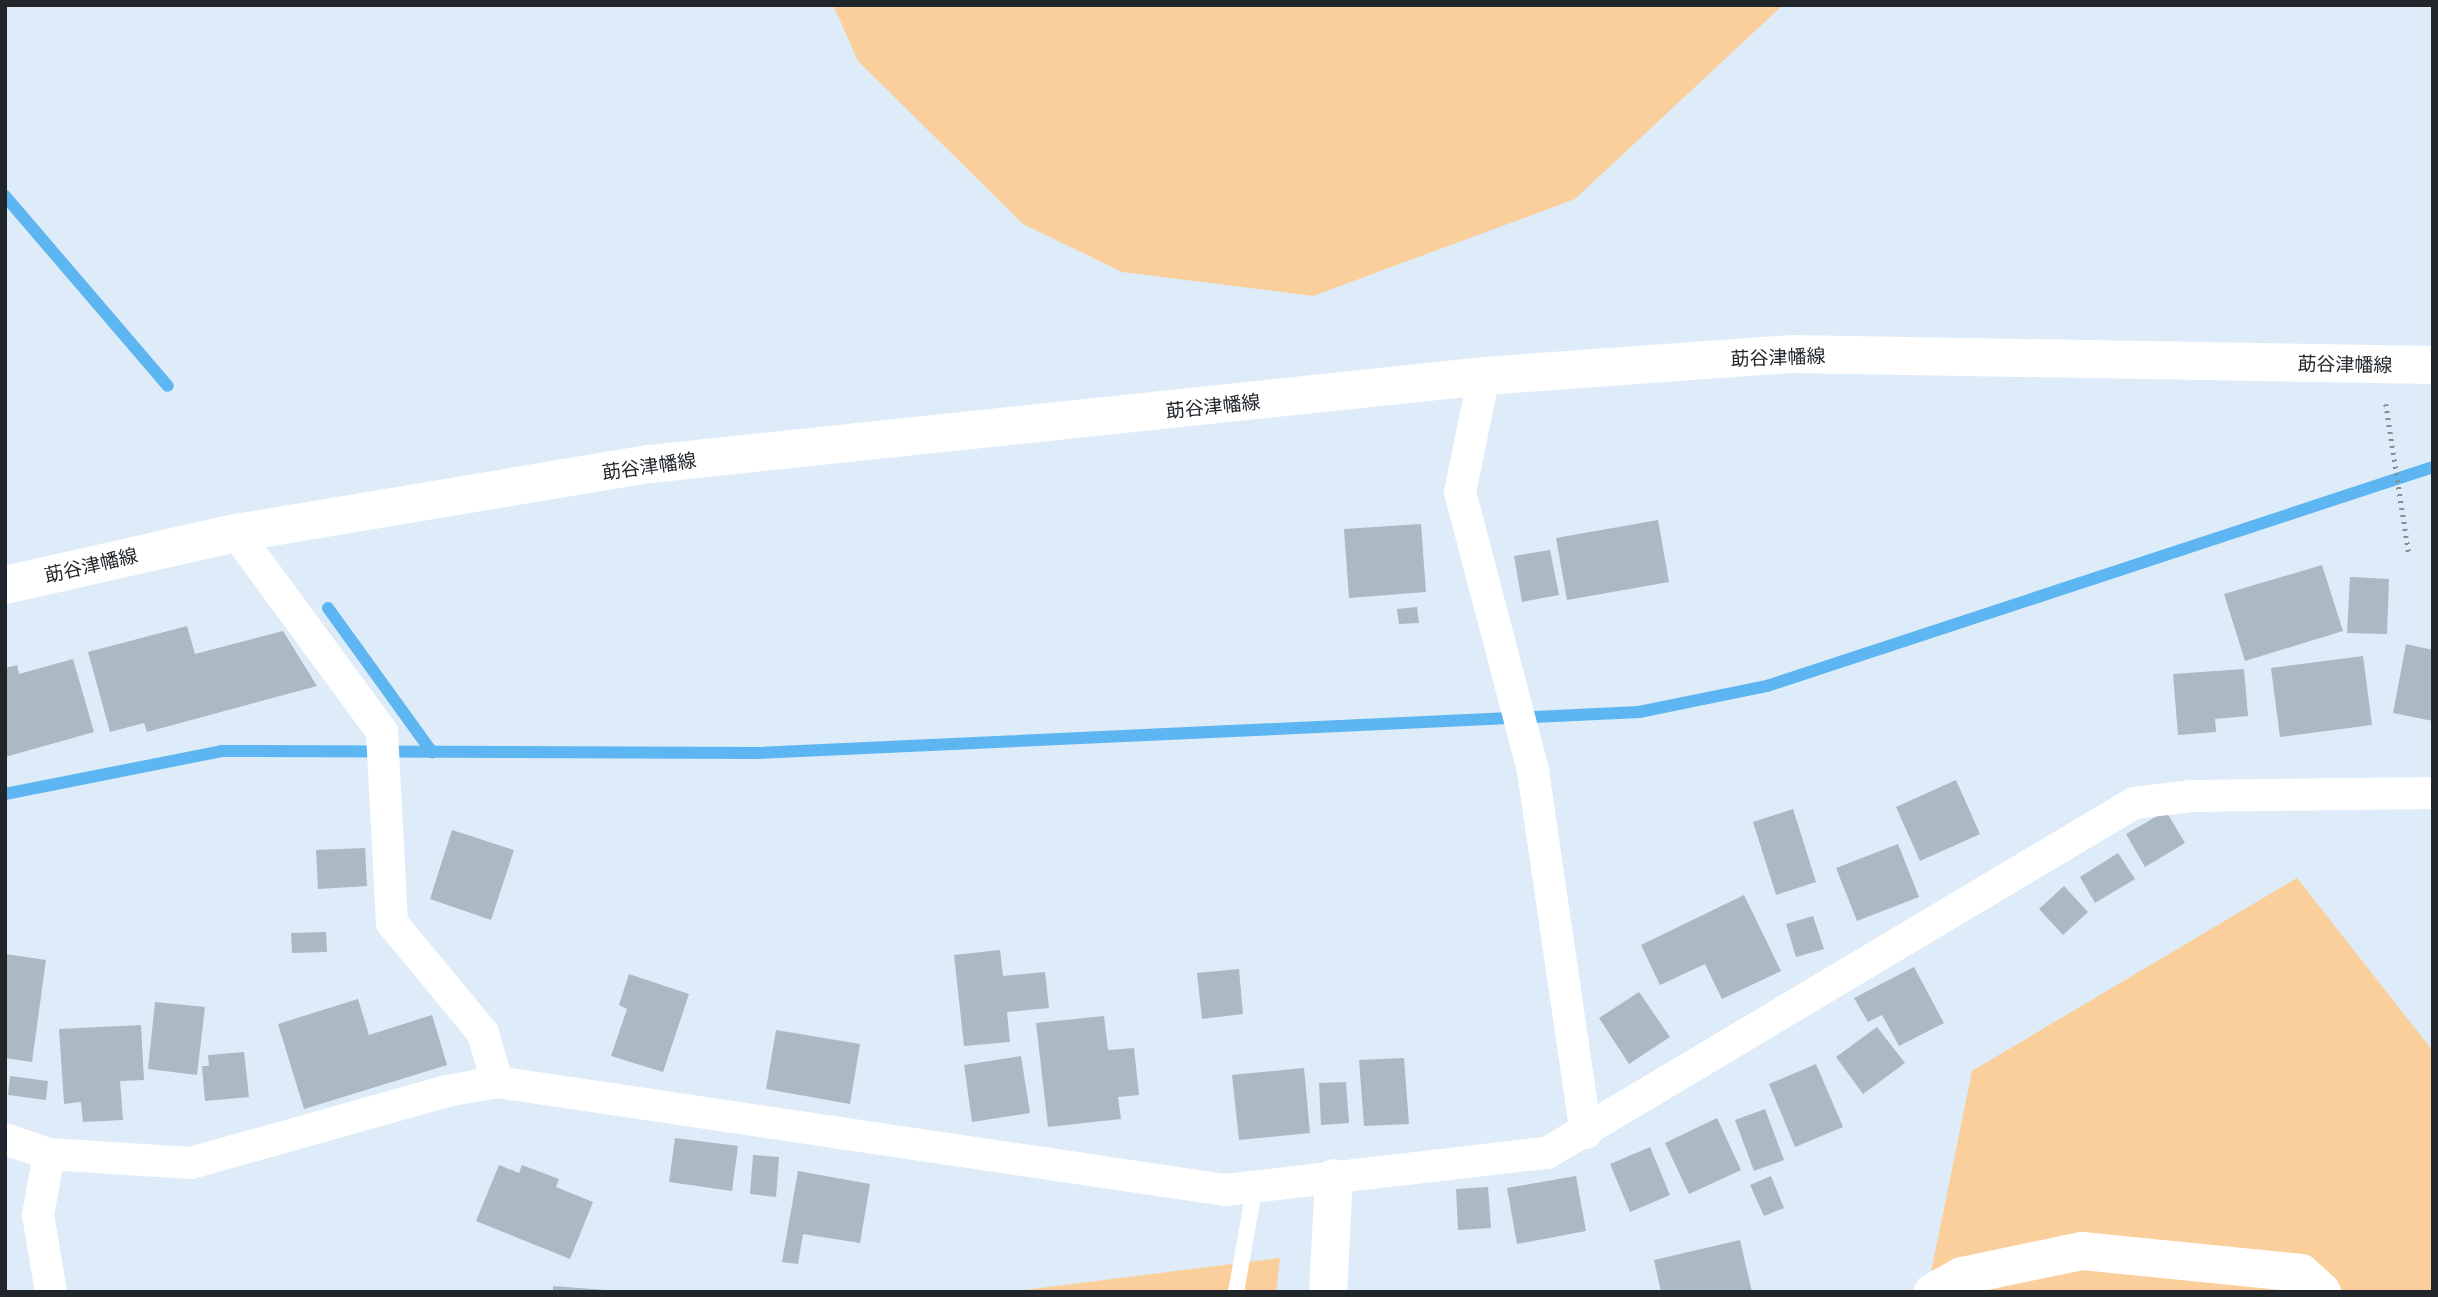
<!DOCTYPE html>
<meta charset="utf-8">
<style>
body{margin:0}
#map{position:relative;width:2438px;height:1297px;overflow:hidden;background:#ddecf8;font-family:Lato,"Noto Sans JP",sans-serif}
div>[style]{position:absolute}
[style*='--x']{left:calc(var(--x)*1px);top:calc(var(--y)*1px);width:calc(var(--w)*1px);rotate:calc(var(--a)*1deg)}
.green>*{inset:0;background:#facf9c}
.stream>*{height:12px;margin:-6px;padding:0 6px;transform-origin:6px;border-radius:6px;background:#5db5f1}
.building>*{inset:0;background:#abb9c5}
.path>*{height:4.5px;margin-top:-2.25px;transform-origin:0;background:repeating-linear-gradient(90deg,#838e96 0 2px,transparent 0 7px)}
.service>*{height:16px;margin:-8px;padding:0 8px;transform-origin:8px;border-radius:8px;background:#fff}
.minor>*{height:32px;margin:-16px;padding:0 16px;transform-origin:16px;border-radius:16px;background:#fff}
.tertiary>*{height:38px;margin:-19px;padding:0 19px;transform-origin:19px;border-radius:19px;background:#fff}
.secondary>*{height:38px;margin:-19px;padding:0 19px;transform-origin:19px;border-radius:19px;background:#fff}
span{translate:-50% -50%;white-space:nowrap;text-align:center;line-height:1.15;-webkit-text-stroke:6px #fff;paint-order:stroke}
.street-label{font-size:19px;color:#21262b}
.frame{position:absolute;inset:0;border:7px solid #21262b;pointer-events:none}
</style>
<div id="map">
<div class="green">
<i style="clip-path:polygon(833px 5px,1783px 5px,1575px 199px,1313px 296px,1122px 272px,1023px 224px,858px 61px)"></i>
<i style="clip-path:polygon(2297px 878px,2433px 1051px,2433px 1292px,1927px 1292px,1972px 1071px)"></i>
<i style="clip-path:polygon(1280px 1258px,1276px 1292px,1007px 1292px)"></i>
</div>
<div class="stream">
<i style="--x:5;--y:196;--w:250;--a:49.4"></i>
<i style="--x:328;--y:608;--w:178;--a:54.2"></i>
<i style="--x:5;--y:794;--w:221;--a:-11.2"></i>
<i style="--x:222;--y:751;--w:536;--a:0.21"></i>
<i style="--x:758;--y:753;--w:882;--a:-2.66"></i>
<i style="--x:1639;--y:712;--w:131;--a:-11.5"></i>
<i style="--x:1767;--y:686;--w:701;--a:-18.2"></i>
</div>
<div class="building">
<i style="clip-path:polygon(1658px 520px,1669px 582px,1567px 600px,1556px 538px)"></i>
<i style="clip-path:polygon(1421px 524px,1426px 592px,1349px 598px,1344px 529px)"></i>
<i style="clip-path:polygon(1550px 550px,1559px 595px,1522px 602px,1514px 556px)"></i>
<i style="clip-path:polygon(2322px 565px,2343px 631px,2245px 661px,2224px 594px)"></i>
<i style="clip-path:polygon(2350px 577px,2389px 579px,2387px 634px,2347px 633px)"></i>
<i style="clip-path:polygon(1417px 607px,1419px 623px,1399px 624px,1397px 609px)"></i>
<i style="clip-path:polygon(187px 626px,195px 654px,283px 631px,317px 686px,147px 732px,144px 723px,110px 732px,88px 652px)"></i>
<i style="clip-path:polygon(2406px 644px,2433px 650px,2433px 721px,2393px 713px)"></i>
<i style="clip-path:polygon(2363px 656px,2372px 725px,2280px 737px,2271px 668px)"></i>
<i style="clip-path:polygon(73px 659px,94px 732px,5px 757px,5px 668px,17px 665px,19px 674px)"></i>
<i style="clip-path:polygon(2244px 669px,2248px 716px,2215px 719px,2216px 732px,2178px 735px,2173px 674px)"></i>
<i style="clip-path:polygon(1956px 780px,1980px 834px,1920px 861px,1896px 807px)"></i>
<i style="clip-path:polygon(1793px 809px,1816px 882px,1776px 895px,1753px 822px)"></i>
<i style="clip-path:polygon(2166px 811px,2185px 843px,2145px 867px,2126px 834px)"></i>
<i style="clip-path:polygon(452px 830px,514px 850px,491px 920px,430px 899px)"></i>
<i style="clip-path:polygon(1898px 844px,1919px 897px,1857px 921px,1836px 868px)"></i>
<i style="clip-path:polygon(365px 848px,367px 886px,318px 889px,316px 850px)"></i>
<i style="clip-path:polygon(2118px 853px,2135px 879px,2095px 903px,2080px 877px)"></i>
<i style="clip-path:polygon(2064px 886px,2088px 912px,2063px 935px,2039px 909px)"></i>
<i style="clip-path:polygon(1744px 895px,1781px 971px,1722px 999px,1705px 964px,1660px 985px,1641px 945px)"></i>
<i style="clip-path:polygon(1813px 916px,1824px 949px,1796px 957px,1786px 924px)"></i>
<i style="clip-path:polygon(326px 932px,327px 952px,292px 953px,291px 933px)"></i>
<i style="clip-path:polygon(1000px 950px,1003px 976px,1045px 972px,1049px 1008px,1007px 1012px,1010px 1042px,964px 1046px,954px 955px)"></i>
<i style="clip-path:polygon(5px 954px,46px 960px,32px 1062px,5px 1058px)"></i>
<i style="clip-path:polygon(1914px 967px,1944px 1023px,1899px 1046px,1882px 1015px,1868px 1022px,1854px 998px)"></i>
<i style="clip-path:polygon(1239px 969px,1243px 1014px,1202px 1019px,1197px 973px)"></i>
<i style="clip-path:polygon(629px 974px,689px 994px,663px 1072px,611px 1056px,627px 1009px,619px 1005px)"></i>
<i style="clip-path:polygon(1639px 992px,1670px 1037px,1629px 1064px,1599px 1018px)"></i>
<i style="clip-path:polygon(358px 999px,369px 1035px,432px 1015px,447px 1065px,304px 1109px,278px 1024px)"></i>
<i style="clip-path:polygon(155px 1002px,205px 1007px,197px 1075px,148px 1069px)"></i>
<i style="clip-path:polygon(1104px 1016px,1108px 1050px,1134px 1048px,1139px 1095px,1118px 1097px,1121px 1119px,1048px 1127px,1036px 1023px)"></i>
<i style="clip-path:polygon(141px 1025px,144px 1080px,120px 1081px,123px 1120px,83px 1122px,81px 1102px,64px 1104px,59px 1029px)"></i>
<i style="clip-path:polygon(1877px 1027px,1905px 1063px,1863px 1094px,1836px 1057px)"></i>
<i style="clip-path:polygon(776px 1030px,860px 1044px,850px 1104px,766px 1089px)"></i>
<i style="clip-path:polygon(244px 1052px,249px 1097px,205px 1101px,202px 1066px,209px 1066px,208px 1055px)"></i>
<i style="clip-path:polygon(1021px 1056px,1030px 1113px,972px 1122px,964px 1065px)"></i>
<i style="clip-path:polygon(1404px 1058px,1409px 1124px,1364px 1126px,1359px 1060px)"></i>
<i style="clip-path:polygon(1816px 1064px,1843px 1127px,1795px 1147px,1769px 1084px)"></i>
<i style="clip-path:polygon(1304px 1068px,1310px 1133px,1239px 1140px,1232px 1075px)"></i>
<i style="clip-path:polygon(10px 1076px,48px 1081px,46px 1100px,8px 1095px)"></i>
<i style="clip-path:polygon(1346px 1082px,1349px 1123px,1321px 1125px,1319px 1083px)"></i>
<i style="clip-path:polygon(1765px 1109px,1784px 1160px,1754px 1171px,1735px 1120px)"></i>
<i style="clip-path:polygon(1717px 1118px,1741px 1170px,1689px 1194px,1665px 1143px)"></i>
<i style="clip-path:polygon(675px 1138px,738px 1146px,732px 1191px,669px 1182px)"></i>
<i style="clip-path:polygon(1650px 1147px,1670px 1195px,1630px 1212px,1610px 1164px)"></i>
<i style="clip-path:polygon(753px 1155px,779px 1157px,776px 1197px,750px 1194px)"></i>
<i style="clip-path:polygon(499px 1165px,519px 1173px,522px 1165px,559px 1179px,556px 1187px,593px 1202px,570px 1259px,476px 1221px)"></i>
<i style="clip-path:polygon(798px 1171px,870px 1184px,860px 1243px,803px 1234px,798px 1264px,782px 1262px)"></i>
<i style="clip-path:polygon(1576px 1176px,1586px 1231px,1517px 1244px,1507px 1188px)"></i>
<i style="clip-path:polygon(1771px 1176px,1784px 1208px,1764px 1216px,1750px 1185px)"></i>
<i style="clip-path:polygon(1488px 1187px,1491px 1228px,1458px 1230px,1456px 1189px)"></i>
<i style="clip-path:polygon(1740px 1240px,1752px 1292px,1661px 1292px,1654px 1260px)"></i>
<i style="clip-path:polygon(553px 1286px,605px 1290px,605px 1292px,553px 1292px)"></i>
</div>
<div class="path">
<i style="--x:2386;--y:404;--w:153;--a:81.3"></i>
</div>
<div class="service">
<i style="--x:1236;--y:1292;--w:109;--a:-79.9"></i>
</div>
<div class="minor">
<i style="--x:1484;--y:376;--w:118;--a:101.7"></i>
<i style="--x:1460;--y:492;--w:288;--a:75.3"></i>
<i style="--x:1533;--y:771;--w:366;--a:81.7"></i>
<i style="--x:236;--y:533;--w:247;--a:53.7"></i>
<i style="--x:382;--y:732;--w:191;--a:87"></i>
<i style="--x:392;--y:923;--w:143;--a:50.4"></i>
<i style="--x:483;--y:1033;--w:51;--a:74.1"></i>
<i style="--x:5;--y:1139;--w:46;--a:18.8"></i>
<i style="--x:49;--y:1154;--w:142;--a:3.6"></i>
<i style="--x:191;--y:1163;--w:266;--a:-15.7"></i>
<i style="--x:447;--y:1091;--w:51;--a:-10.2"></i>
<i style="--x:497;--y:1082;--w:736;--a:8.44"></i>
<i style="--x:1225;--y:1190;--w:324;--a:-6.6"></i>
<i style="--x:1547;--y:1153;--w:683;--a:-30.81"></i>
<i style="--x:2134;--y:803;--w:57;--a:-7"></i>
<i style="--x:2191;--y:796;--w:242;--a:-0.7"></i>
<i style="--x:49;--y:1154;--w:62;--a:100.2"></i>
<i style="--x:38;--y:1215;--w:78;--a:80.4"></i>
</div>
<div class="tertiary">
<i style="--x:1328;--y:1292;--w:114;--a:-87"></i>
<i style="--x:1933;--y:1292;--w:33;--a:-29"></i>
<i style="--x:1962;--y:1276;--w:123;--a:-11.8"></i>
<i style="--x:2082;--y:1251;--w:220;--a:5.7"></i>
<i style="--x:2301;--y:1273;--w:28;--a:42"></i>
</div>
<div class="secondary">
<i style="--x:5;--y:585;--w:237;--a:-12.7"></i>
<i style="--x:236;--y:533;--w:420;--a:-9.5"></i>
<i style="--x:650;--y:464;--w:839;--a:-6.02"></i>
<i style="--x:1484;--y:376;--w:309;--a:-4.1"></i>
<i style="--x:1792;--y:354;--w:641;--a:0.98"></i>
</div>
<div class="street-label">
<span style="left:1778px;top:357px;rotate:-2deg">莇谷津幡線</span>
<span style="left:2345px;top:364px;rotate:1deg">莇谷津幡線</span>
<span style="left:1213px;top:406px;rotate:-6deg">莇谷津幡線</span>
<span style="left:649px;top:466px;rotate:-8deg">莇谷津幡線</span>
<span style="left:91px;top:565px;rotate:-13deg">莇谷津幡線</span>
</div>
<div class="frame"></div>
</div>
